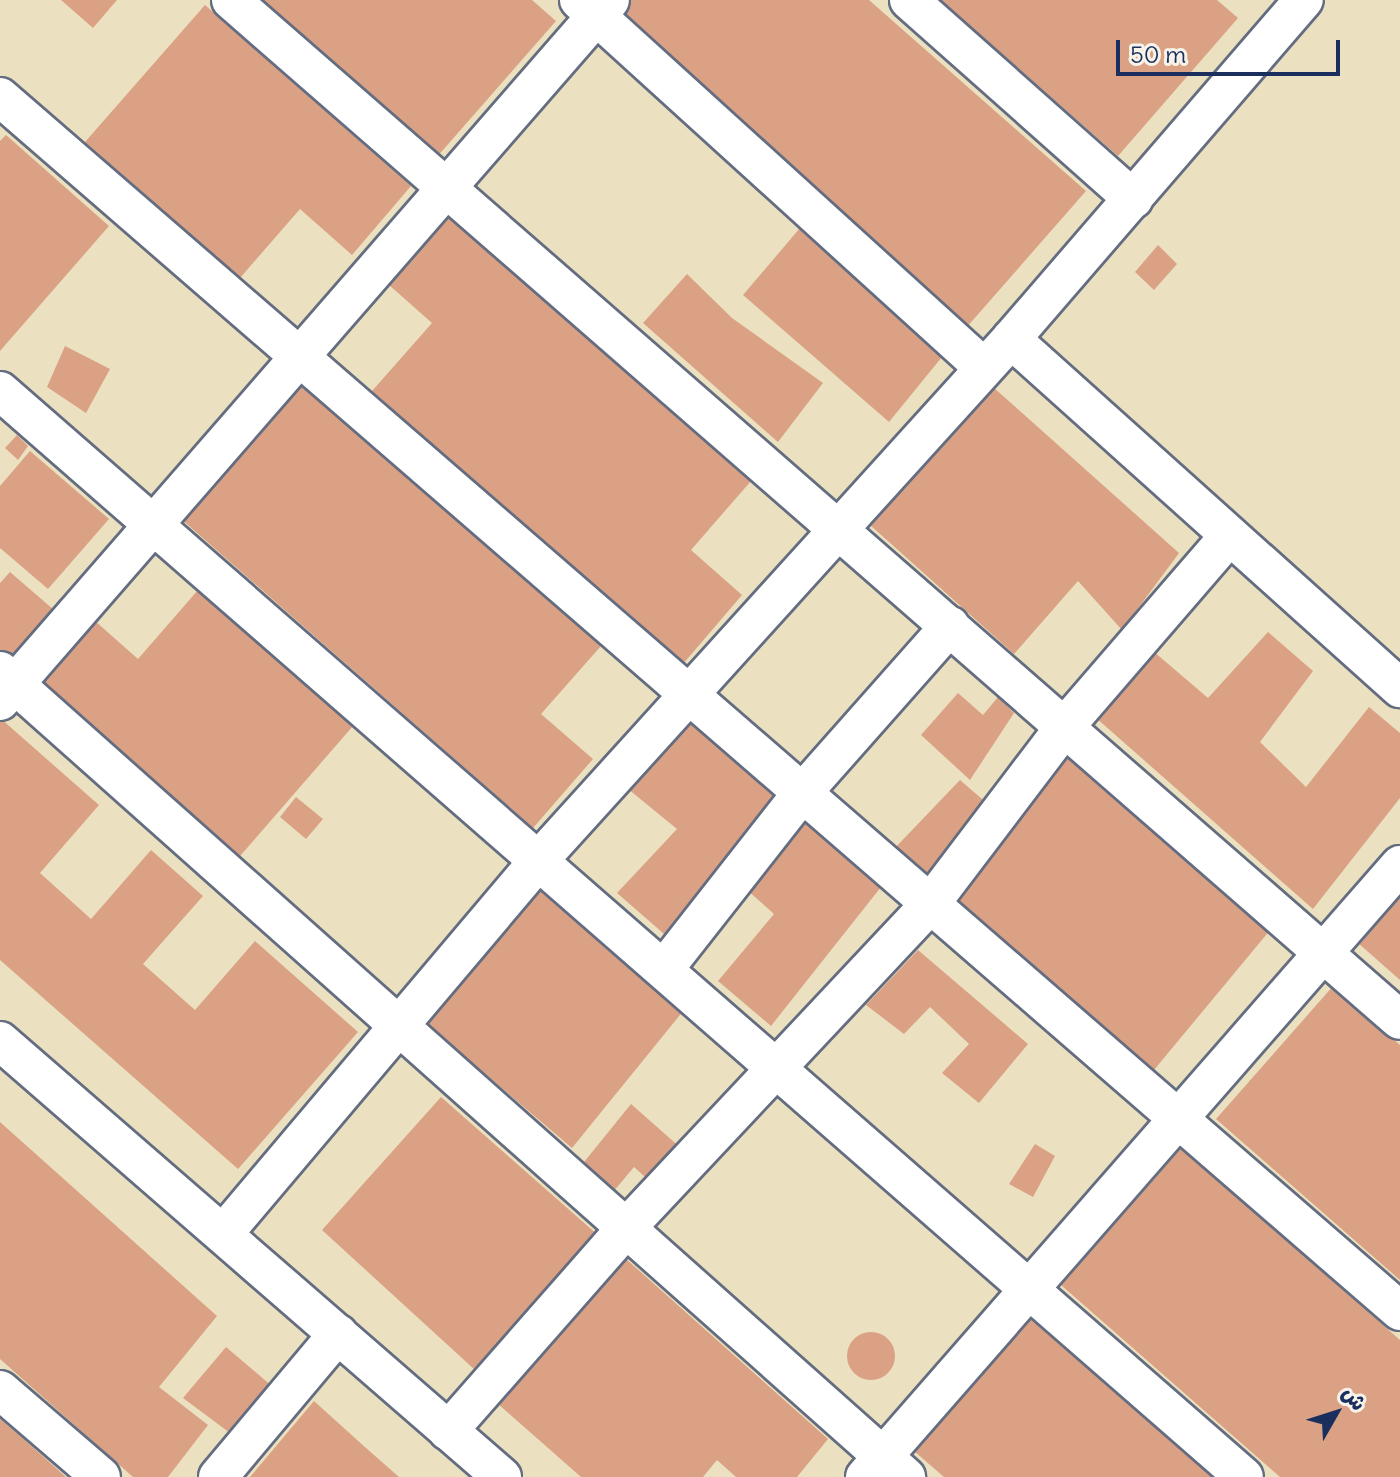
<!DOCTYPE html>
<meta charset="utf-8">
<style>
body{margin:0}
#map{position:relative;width:1400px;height:1477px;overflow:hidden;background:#ebe1c0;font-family:Delius,"Playpen Sans Arabic",sans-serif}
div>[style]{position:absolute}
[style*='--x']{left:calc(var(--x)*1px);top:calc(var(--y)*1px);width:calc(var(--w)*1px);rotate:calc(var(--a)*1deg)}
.building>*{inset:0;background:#daa185}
.round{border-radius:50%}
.roads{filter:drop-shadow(2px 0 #646d80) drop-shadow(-2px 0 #646d80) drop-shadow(0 2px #646d80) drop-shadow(0 -2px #646d80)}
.minor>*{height:38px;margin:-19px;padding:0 19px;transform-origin:19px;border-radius:19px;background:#fff}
span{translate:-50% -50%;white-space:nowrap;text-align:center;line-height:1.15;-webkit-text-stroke:7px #f7f3e8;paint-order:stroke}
.north{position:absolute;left:1296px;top:1373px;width:80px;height:80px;-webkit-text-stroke:6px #f7f3e8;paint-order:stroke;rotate:51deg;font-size:22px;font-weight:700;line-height:32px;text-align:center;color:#1b2f5e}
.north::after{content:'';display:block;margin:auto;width:28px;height:36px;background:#1b2f5e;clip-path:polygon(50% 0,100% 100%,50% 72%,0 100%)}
.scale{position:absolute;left:1116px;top:40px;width:224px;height:36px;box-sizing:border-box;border:4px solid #1b2f5e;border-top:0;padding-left:10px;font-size:24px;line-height:28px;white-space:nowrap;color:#1b2f5e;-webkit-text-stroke:6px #f7f3e8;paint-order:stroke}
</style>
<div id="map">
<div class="building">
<i style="clip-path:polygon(61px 0,117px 0,93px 28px)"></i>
<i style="clip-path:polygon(256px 0,532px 0,556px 21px,436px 158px)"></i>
<i style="clip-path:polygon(613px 0,869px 0,1086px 191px,966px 328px,604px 10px)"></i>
<i style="clip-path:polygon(940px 0,1217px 0,1238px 18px,1118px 156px)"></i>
<i style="clip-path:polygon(205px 5px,411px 186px,352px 255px,300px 209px,240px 278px,85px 142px)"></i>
<i style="clip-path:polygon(6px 135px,109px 226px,0 351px,0 141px)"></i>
<i style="clip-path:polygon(440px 209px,751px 481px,691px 550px,742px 595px,683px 664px,372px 391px,432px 323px,380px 277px)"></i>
<i style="clip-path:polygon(800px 228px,946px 352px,889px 422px,743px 295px)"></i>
<i style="clip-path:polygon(1158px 245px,1177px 264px,1154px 290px,1135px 272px)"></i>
<i style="clip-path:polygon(687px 274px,732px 318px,823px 383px,778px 442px,643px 323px)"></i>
<i style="clip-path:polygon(65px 346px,110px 369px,86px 413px,47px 387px)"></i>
<i style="clip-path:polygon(290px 373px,601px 646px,541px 714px,593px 759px,533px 828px,171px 510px)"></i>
<i style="clip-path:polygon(984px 379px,1179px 553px,1122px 630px,1078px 581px,1014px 654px,860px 516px)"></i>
<i style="clip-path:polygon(17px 435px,28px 446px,18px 460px,5px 448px)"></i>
<i style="clip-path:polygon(30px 451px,109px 519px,48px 589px,0 548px,0 486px)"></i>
<i style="clip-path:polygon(10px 572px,61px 616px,15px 672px,0 659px,0 583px)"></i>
<i style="clip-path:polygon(198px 590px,353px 726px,234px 863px,26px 682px,86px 613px,138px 659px)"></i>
<i style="clip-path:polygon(1268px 632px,1313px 671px,1260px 742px,1306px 787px,1369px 707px,1400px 733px,1400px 798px,1313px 909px,1095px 717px,1153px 651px,1208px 698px)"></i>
<i style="clip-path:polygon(958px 693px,983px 715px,998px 697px,1014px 713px,970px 780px,921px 735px)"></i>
<i style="clip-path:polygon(680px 715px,786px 801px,671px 940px,617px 893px,677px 829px,622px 784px)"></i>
<i style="clip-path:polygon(0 718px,99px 805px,40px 873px,91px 919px,151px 850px,203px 896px,143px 964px,195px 1010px,255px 941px,358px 1032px,238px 1169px,0 960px)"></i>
<i style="clip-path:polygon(1066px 756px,1271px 929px,1149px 1076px,893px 850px,960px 780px,1011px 824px)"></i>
<i style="clip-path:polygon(296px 797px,323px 819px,306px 839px,280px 817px)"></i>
<i style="clip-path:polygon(794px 813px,881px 887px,771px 1026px,718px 981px,774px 914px,738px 882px)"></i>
<i style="clip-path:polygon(535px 884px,684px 1010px,572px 1148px,423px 1021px)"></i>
<i style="clip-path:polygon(1400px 896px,1400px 980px,1358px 943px)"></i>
<i style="clip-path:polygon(918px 950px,1028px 1044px,979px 1103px,942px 1073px,969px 1044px,930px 1007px,904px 1034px,866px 1005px)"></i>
<i style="clip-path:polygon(1334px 985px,1400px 1045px,1400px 1280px,1216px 1119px)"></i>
<i style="clip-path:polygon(441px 1097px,599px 1236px,475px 1370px,322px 1230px)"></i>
<i style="clip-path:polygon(631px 1104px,682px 1149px,653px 1184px,634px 1167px,613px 1192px,580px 1167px)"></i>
<i style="clip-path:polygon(0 1122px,217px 1316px,159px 1387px,208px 1425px,168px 1477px,133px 1477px,0 1359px)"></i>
<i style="clip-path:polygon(1035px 1144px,1055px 1156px,1033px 1197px,1009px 1184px)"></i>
<i style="clip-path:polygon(1181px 1148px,1400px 1340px,1400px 1477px,1280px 1477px,1061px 1285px)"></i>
<i style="clip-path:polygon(625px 1258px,828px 1439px,797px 1477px,736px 1477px,717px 1460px,703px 1477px,581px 1477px,497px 1403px)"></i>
<i style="clip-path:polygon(1033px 1313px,1220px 1477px,944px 1477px,914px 1451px)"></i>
<i class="round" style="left:847px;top:1332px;width:48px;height:48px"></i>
<i style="clip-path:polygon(226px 1347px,273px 1387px,234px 1436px,183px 1398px)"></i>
<i style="clip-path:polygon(314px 1401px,366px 1448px,399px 1477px,250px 1477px)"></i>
<i style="clip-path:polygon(0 1419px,20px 1436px,66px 1477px,0 1477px)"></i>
</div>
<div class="roads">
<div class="minor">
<i style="--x:231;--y:0;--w:1551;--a:41.11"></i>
<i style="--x:579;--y:0;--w:546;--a:42.25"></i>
<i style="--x:909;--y:0;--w:300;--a:41.6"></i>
<i style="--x:0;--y:97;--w:1853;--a:40.93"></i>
<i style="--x:1011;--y:339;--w:523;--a:41.9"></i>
<i style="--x:0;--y:391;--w:1651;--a:41.12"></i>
<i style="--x:0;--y:671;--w:1213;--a:41.66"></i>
<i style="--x:0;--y:701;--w:929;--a:-48.97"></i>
<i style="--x:664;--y:969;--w:225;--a:-51.9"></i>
<i style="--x:803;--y:792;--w:222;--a:-48.5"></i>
<i style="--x:0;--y:1041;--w:665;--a:40.98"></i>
<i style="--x:223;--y:1234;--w:490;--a:-49.8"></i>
<i style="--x:539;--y:860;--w:703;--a:-47.82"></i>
<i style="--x:1011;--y:339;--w:448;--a:-49.2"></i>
<i style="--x:0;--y:1390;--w:133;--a:40.7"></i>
<i style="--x:448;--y:1431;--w:271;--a:-48.7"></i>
<i style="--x:627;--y:1227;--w:444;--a:-46.8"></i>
<i style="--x:931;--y:903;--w:225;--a:-52.8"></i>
<i style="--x:1067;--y:724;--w:248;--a:-49.2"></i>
<i style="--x:218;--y:1477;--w:187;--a:-50"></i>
<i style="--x:865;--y:1477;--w:813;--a:-48.84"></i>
</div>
</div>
<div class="north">ش</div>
<div class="scale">50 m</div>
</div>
